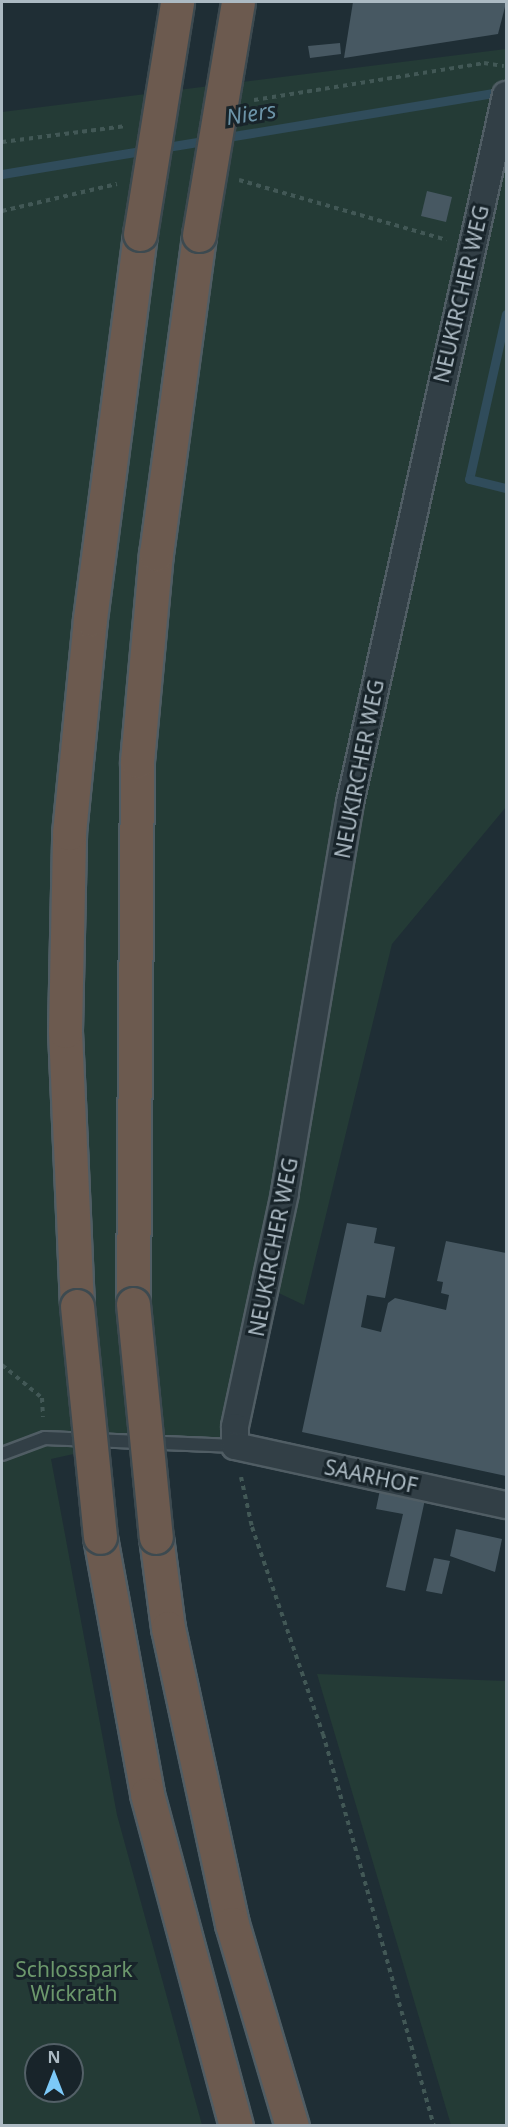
<!DOCTYPE html>
<style>
body{margin:0}
#map{position:relative;width:508px;height:2127px;overflow:hidden;background:#1f2e35;font-family:"Noto Sans",sans-serif}
div>[style]{position:absolute}
[style*='--x']{left:calc(var(--x)*1px);top:calc(var(--y)*1px);width:calc(var(--w)*1px);rotate:calc(var(--a)*1deg)}
.green>*{inset:0;background:#243b36}
.stream>*{height:9px;margin:-4.5px;padding:0 4.5px;transform-origin:4.5px;border-radius:4.5px;background:#304c5b}
.building>*{inset:0;background:#475862}
.path>*{height:4px;margin-top:-2px;transform-origin:0;background:repeating-linear-gradient(90deg,#425856 0 4.5px,transparent 0 9px)}
.roads{filter:drop-shadow(2px 0 #505d64) drop-shadow(-2px 0 #505d64) drop-shadow(0 2px #505d64) drop-shadow(0 -2px #505d64)}
.service>*{height:12px;margin:-6px;padding:0 6px;transform-origin:6px;border-radius:6px;background:#323f46}
.minor>*{height:26px;margin:-13px;padding:0 13px;transform-origin:13px;border-radius:13px;background:#323f46}
.motorway>*{height:33px;margin:-16.5px;padding:0 16.5px;transform-origin:16.5px;border-radius:16.5px;background:#6c5a4f}
.bridges{filter:drop-shadow(2px 0 #3d4a50) drop-shadow(-2px 0 #3d4a50) drop-shadow(0 2px #3d4a50) drop-shadow(0 -2px #3d4a50)}
.motorway-bridge>*{height:33px;margin:-16.5px;padding:0 16.5px;transform-origin:16.5px;border-radius:16.5px;background:#6c5a4f}
span{translate:-50% -50%;white-space:nowrap;text-align:center;line-height:1.15;-webkit-text-stroke:6px #18242a;paint-order:stroke}
.street-label{font-size:21px;color:#acbac3}
.park-label{font-size:21px;color:#6c986c}
.water-label{font-size:22px;color:#6c94a8;font-style:italic}
.frame{position:absolute;inset:0;border:3px solid #acbac3;pointer-events:none}
.north{position:absolute;left:24px;top:2043px;width:60px;height:60px;box-sizing:border-box;background:#18242a;border:2px solid #536067;border-radius:50%;rotate:0deg;font-size:16px;font-weight:700;line-height:24px;text-align:center;color:#acbac3}
.north::after{content:'';display:block;margin:auto;width:21px;height:27px;background:#7cc9f8;clip-path:polygon(50% 0,100% 100%,50% 72%,0 100%)}
</style>
<div id="map">
<div class="green">
<i style="clip-path:polygon(evenodd,506px 49px,506px 807px,392px 944px,304px 1305px,268px 1288px,235px 1446px,101px 1448px,51px 1459px,117px 1815px,202px 2125px,2px 2125px,2px 112px,506px 49px,36px 2055px,72px 2055px,72px 2091px,36px 2091px,36px 2055px)"></i>
<i style="clip-path:polygon(317px 1674px,506px 1681px,506px 2125px,451px 2125px)"></i>
</div>
<div class="stream">
<i style="--x:161;--y:148;--w:349;--a:-9.4"></i>
<i style="--x:2;--y:174;--w:147;--a:-9.4"></i>
<i style="--x:506;--y:314;--w:169;--a:102.6"></i>
<i style="--x:469;--y:479;--w:38;--a:14"></i>
</div>
<div class="building">
<i style="clip-path:polygon(353px 2px,506px 2px,506px 3px,498px 34px,344px 58px)"></i>
<i style="clip-path:polygon(340px 43px,341px 54px,310px 58px,308px 46px)"></i>
<i style="clip-path:polygon(427px 191px,452px 197px,446px 222px,421px 216px)"></i>
<i style="clip-path:polygon(347px 1223px,377px 1228px,374px 1243px,395px 1247px,385px 1298px,367px 1295px,361px 1327px,381px 1332px,388px 1303px,395px 1298px,446px 1310px,449px 1295px,441px 1293px,443px 1282px,437px 1281px,446px 1241px,506px 1253px,506px 1476px,302px 1432px)"></i>
<i style="clip-path:polygon(381px 1485px,426px 1495px,405px 1591px,386px 1587px,403px 1514px,376px 1509px)"></i>
<i style="clip-path:polygon(456px 1529px,502px 1539px,495px 1572px,450px 1556px)"></i>
<i style="clip-path:polygon(434px 1558px,450px 1561px,442px 1594px,426px 1591px)"></i>
</div>
<div class="path">
<i style="--x:254;--y:100;--w:233;--a:-9.1"></i>
<i style="--x:484;--y:63;--w:20;--a:9"></i>
<i style="--x:2;--y:142;--w:125;--a:-7.4"></i>
<i style="--x:239;--y:180;--w:216;--a:16.1"></i>
<i style="--x:2;--y:211;--w:118;--a:-13.2"></i>
<i style="--x:2;--y:1365;--w:52;--a:39.5"></i>
<i style="--x:42;--y:1398;--w:19;--a:87"></i>
<i style="--x:241;--y:1477;--w:51;--a:77.6"></i>
<i style="--x:252;--y:1527;--w:219;--a:71.1"></i>
<i style="--x:323;--y:1734;--w:407;--a:74.2"></i>
</div>
<div class="roads">
<div class="service">
<i style="--x:2;--y:1454;--w:46;--a:-20.4"></i>
<i style="--x:45;--y:1438;--w:190;--a:2.4"></i>
</div>
<div class="minor">
<i style="--x:506;--y:95;--w:725;--a:102.43"></i>
<i style="--x:350;--y:803;--w:395;--a:99.5"></i>
<i style="--x:285;--y:1193;--w:239;--a:102.1"></i>
<i style="--x:235;--y:1427;--w:19;--a:90"></i>
<i style="--x:235;--y:1446;--w:277;--a:12.3"></i>
</div>
<div class="motorway">
<i style="--x:133;--y:1304;--w:543;--a:-89.58"></i>
<i style="--x:137;--y:761;--w:208;--a:-84.8"></i>
<i style="--x:156;--y:554;--w:322;--a:-82.3"></i>
<i style="--x:77;--y:1306;--w:275;--a:-92.5"></i>
<i style="--x:65;--y:1031;--w:198;--a:-88.8"></i>
<i style="--x:69;--y:833;--w:215;--a:-84.4"></i>
<i style="--x:90;--y:619;--w:388;--a:-82.6"></i>
<i style="--x:100;--y:1537;--w:261;--a:79.6"></i>
<i style="--x:147;--y:1794;--w:344;--a:75"></i>
<i style="--x:156;--y:1537;--w:92;--a:82.5"></i>
<i style="--x:168;--y:1628;--w:303;--a:77.8"></i>
<i style="--x:232;--y:1924;--w:211;--a:73.5"></i>
</div>
</div>
<div class="bridges">
<div class="motorway-bridge">
<i style="--x:140;--y:234;--w:235;--a:-80.9"></i>
<i style="--x:199;--y:235;--w:236;--a:-80.5"></i>
<i style="--x:133;--y:1304;--w:234;--a:84.4"></i>
<i style="--x:77;--y:1306;--w:232;--a:84.3"></i>
</div>
</div>
<div class="street-label">
<span style="left:461px;top:294px;rotate:-77deg">NEUKIRCHER WEG</span>
<span style="left:359px;top:769px;rotate:-79deg">NEUKIRCHER WEG</span>
<span style="left:273px;top:1247px;rotate:-79deg">NEUKIRCHER WEG</span>
<span style="left:371px;top:1476px;rotate:12deg">SAARHOF</span>
</div>
<div class="park-label">
<span style="left:74px;top:1981px">Schlosspark<br>Wickrath</span>
</div>
<div class="water-label">
<span style="left:251px;top:113px;rotate:-9deg">Niers</span>
</div>
<div class="frame"></div>
<div class="north">N</div>
</div>
